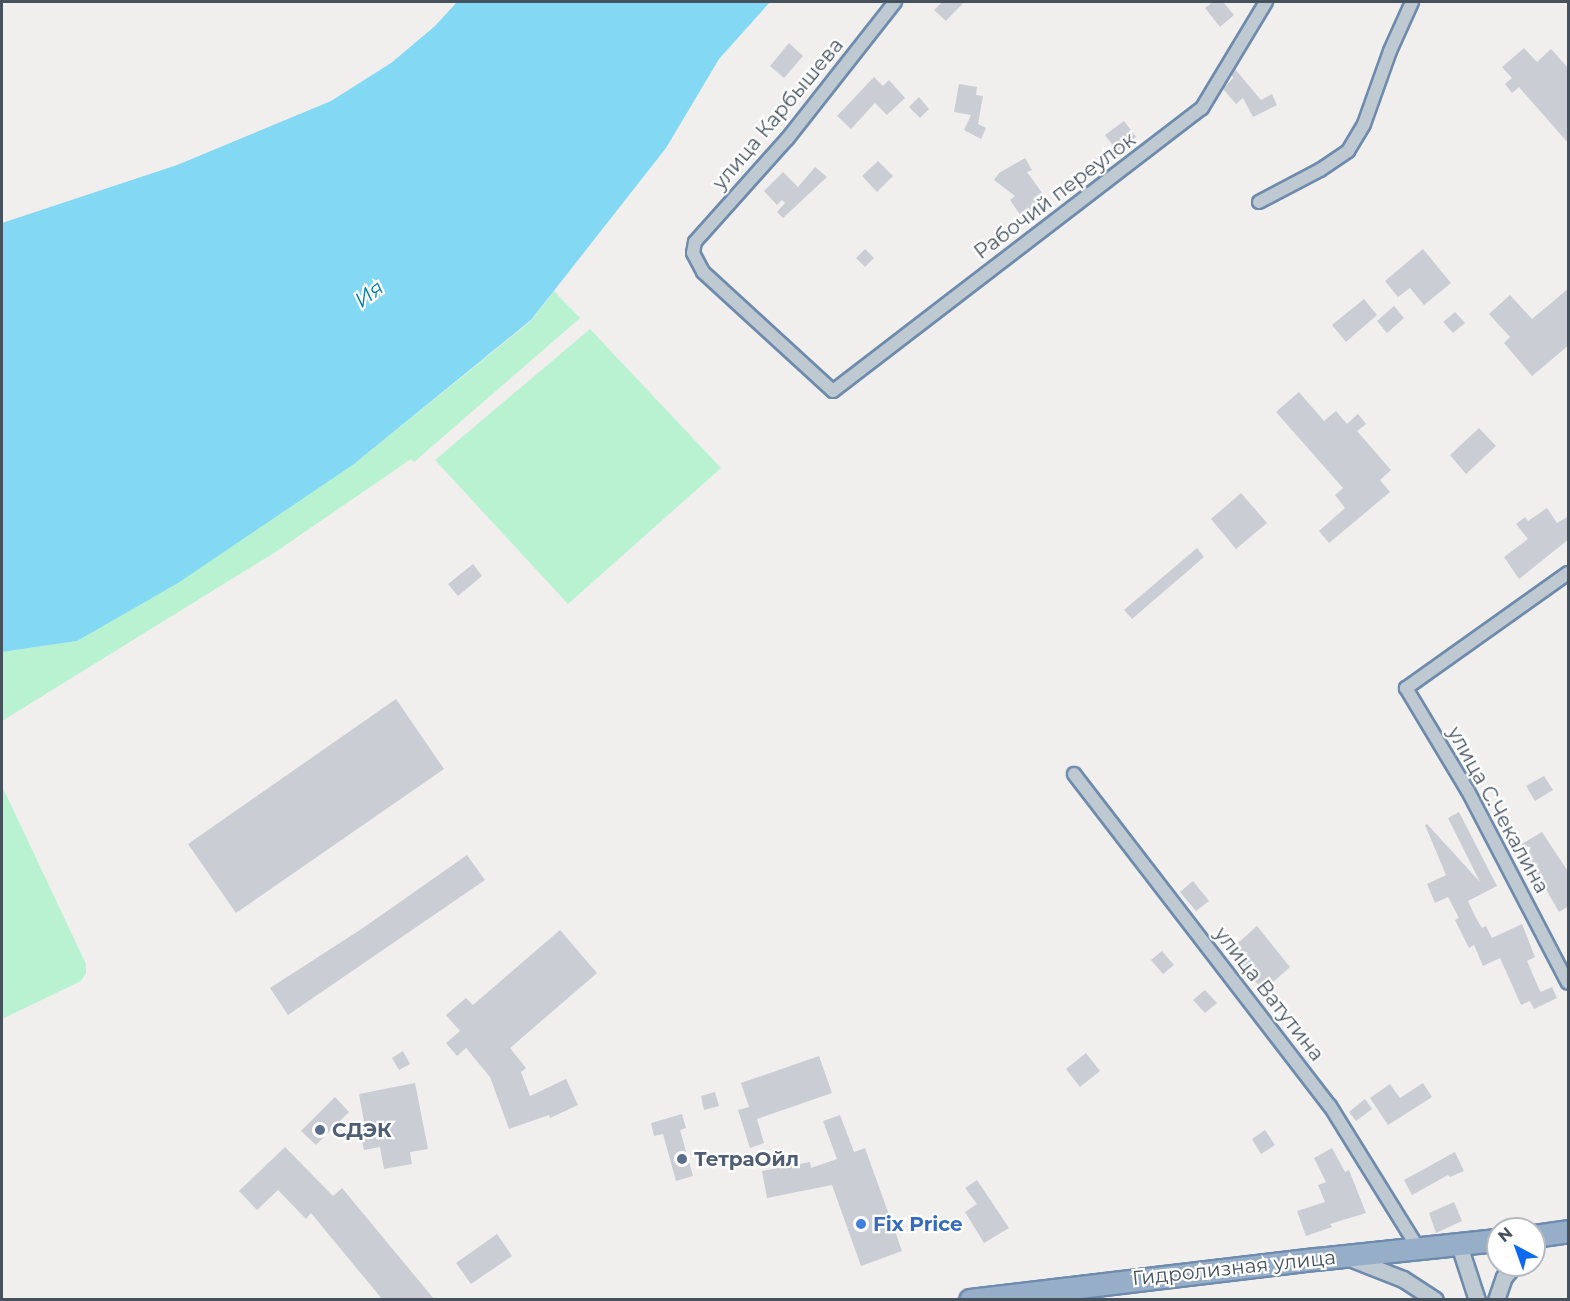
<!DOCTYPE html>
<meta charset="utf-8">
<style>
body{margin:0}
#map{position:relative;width:1570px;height:1301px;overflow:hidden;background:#f1eeee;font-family:Montserrat,sans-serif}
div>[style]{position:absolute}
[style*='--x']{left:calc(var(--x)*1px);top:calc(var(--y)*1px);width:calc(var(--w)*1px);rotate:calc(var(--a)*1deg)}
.green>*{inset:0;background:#b9f2d1}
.water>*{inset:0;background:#83d9f3}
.building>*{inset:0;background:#cacdd4}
.roads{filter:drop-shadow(2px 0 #6e8bad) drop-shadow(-2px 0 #6e8bad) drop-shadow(0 2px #6e8bad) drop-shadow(0 -2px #6e8bad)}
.minor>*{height:12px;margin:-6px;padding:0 6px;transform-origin:6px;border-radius:6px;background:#bec9d2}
.tertiary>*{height:15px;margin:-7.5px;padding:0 7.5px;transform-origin:7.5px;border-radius:7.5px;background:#bec9d2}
.trunk>*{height:21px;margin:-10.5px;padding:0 10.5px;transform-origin:10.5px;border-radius:10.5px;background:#97aec9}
.dots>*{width:16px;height:16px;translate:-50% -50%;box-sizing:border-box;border:3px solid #fff;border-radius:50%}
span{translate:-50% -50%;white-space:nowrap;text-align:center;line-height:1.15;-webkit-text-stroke:4.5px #fff;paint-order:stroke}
.street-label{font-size:20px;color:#45525e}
.service-label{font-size:20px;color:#4e5e75;font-weight:700}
.left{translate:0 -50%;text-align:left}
.shop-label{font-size:20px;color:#366cbe;font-weight:700}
.water-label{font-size:21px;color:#0380a5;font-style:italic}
.frame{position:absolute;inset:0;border:3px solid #45525e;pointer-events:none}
.north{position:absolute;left:1486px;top:1217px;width:60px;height:60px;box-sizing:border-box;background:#fff;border:2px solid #b5babf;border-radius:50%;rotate:319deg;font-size:16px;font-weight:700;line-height:24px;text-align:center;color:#45525e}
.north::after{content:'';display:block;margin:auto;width:21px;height:27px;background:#0b6aef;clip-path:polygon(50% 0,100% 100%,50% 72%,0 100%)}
</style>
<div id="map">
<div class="green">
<i style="clip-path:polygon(554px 291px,580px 318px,414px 462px,411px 459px,274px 553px,2px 721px,2px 652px,77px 641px,354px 464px,531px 321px)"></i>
<i style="clip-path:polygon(590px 329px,721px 468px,568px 604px,435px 460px)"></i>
<i style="clip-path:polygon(2px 786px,86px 964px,86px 973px,81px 981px,2px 1019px)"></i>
</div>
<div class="water">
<i style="clip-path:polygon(457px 2px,770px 2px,719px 59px,666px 148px,531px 320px,354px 464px,178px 583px,77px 641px,2px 652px,2px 223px,177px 165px,331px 101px,391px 63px,435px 26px)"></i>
</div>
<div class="building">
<i style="clip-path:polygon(942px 2px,964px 2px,946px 21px,934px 10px)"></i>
<i style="clip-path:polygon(1213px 2px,1223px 2px,1234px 15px,1220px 27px,1205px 8px)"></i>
<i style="clip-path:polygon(789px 43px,803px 56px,784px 78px,770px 66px)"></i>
<i style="clip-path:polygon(1524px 48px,1537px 62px,1551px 49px,1569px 69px,1569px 144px,1519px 87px,1512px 93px,1505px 84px,1512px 78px,1502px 67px)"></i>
<i style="clip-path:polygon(1235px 69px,1261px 100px,1272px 94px,1277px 105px,1253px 117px,1243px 98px,1236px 104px,1223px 89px,1233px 78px,1232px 75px)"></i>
<i style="clip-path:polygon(874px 77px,883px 86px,889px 80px,905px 98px,887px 115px,875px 103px,851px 129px,837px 116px)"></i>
<i style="clip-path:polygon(959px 84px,977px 87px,976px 95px,983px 96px,978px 124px,986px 128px,981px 139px,964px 130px,971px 115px,954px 112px)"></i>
<i style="clip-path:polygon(919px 97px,929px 109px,920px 118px,909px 107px)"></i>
<i style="clip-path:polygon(1124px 121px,1136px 137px,1117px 151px,1105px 135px)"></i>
<i style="clip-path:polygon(1025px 158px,1032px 170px,1027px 172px,1048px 201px,1023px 219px,1010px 200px,1015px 196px,994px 180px,999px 173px)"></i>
<i style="clip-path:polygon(878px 161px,893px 176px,877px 192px,862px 176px)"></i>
<i style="clip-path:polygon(815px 167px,827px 177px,783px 218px,777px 212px,785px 203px,782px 200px,777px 205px,764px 191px,783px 172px,798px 187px)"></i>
<i style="clip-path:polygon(865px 249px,874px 258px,865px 267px,856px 258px)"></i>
<i style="clip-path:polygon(1423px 249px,1451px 283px,1424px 305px,1410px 288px,1398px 297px,1385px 281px)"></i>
<i style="clip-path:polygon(1569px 288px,1569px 345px,1532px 376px,1504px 343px,1510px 337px,1489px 314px,1510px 295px,1532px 319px)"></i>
<i style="clip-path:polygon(1364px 299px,1377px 315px,1346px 342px,1332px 325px)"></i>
<i style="clip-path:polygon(1394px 306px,1404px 318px,1387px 333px,1377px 321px)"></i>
<i style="clip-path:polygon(1455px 312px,1465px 323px,1453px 333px,1443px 322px)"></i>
<i style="clip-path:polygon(1299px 392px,1324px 421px,1336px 411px,1347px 424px,1358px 414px,1366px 424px,1357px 431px,1391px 470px,1380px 480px,1390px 492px,1329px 543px,1319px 531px,1345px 508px,1335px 495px,1343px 488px,1276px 412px)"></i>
<i style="clip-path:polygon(1479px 428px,1496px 446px,1466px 474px,1450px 455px)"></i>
<i style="clip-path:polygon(1241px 493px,1267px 523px,1236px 549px,1211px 519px)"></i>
<i style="clip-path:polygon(1547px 508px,1557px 523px,1569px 516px,1569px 539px,1519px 579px,1504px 557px,1528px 539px,1516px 524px,1525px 517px,1528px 521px)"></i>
<i style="clip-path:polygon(1197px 548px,1204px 557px,1132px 619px,1124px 610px)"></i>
<i style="clip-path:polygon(473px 564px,482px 576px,458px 596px,448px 584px)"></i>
<i style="clip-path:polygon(396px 699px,444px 769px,236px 913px,188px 844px)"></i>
<i style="clip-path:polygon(1544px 776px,1553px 790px,1535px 801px,1526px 786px)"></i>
<i style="clip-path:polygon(1459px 812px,1497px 886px,1468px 901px,1476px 918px,1482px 928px,1486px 926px,1492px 938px,1522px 924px,1535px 957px,1527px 961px,1539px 989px,1541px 992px,1552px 987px,1557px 998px,1534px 1009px,1530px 1001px,1521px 1005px,1500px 958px,1483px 966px,1474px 945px,1469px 948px,1455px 920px,1459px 918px,1448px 897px,1435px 903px,1427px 884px,1446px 875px,1425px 825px,1427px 824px,1480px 882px,1448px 818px)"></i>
<i style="clip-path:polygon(1542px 832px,1569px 873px,1569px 906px,1559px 912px,1520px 845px)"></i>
<i style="clip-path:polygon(467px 855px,485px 880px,288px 1015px,270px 988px,363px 928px)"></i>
<i style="clip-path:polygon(1193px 881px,1209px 901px,1196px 911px,1180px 892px)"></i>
<i style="clip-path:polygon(1257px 926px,1290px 967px,1263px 991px,1230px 950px)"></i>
<i style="clip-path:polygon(560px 930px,597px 973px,510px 1048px,526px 1068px,521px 1072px,530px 1096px,566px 1079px,578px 1105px,550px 1118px,549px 1115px,509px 1129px,490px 1077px,466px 1048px,457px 1056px,446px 1043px,460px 1031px,446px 1015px,466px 998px,473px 1005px)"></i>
<i style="clip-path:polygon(1162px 951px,1174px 965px,1163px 974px,1151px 960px)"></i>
<i style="clip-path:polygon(1205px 990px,1217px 1003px,1205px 1013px,1193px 1000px)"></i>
<i style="clip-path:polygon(403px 1051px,410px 1064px,399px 1070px,392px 1058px)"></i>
<i style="clip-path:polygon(1086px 1053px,1100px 1071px,1080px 1087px,1066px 1069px)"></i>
<i style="clip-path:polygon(819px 1056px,832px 1093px,757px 1119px,764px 1143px,750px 1148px,738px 1110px,749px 1107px,741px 1083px)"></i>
<i style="clip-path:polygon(415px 1083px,428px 1149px,410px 1152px,412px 1164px,384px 1169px,380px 1147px,364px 1150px,358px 1121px,365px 1127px,359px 1094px)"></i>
<i style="clip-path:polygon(1423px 1083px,1432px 1097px,1388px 1125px,1370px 1098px,1390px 1084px,1400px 1098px)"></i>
<i style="clip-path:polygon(715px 1092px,719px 1106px,704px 1110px,701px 1096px)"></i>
<i style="clip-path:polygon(335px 1097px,349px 1112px,316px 1145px,301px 1131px)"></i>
<i style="clip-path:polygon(1365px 1099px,1372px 1109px,1356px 1121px,1349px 1112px)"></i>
<i style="clip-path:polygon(682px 1114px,686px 1128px,680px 1130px,693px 1176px,676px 1181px,663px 1134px,654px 1136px,651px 1123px)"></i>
<i style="clip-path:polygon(840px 1115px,854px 1152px,865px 1148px,902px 1251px,861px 1266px,832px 1185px,767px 1198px,762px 1171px,810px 1162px,811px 1168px,837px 1159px,823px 1121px)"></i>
<i style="clip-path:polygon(1265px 1130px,1275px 1145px,1261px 1154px,1252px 1139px)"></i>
<i style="clip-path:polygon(285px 1147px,333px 1196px,342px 1188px,434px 1299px,382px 1299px,311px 1213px,306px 1219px,278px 1190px,257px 1210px,239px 1191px)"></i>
<i style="clip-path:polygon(1332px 1148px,1345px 1172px,1349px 1170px,1366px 1213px,1330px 1224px,1332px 1227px,1306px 1236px,1297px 1211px,1325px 1202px,1318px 1185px,1326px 1182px,1314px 1158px)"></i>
<i style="clip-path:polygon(1455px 1152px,1464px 1171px,1450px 1177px,1448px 1175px,1412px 1195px,1404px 1180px)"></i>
<i style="clip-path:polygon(977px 1180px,1009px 1228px,984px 1243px,965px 1212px,977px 1204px,965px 1188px)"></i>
<i style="clip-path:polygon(1454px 1202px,1462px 1221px,1436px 1233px,1429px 1213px)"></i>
<i style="clip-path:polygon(497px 1234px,512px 1256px,471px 1284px,456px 1263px)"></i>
</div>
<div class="roads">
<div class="minor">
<i style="--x:895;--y:2;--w:174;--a:128.2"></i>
<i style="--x:787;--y:139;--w:138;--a:131.8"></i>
<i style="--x:695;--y:242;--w:11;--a:100"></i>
<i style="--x:693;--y:253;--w:21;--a:62"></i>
<i style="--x:703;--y:272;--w:176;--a:42.5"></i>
<i style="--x:833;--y:391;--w:465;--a:-37.5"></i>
<i style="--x:1202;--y:108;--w:124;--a:-58.9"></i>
<i style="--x:1259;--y:202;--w:69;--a:-27.7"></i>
<i style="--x:1320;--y:170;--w:34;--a:-34"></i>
<i style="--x:1348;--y:151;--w:31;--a:-59"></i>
<i style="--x:1364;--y:124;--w:77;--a:-70.4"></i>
<i style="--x:1390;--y:51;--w:54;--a:-65.8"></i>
<i style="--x:1568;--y:573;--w:199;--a:144.6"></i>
<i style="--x:1406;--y:688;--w:120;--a:59"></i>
<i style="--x:1468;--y:791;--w:216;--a:62.5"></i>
<i style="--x:1074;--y:774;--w:419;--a:52.4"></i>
<i style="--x:1330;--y:1106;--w:167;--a:58.2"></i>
</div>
<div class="tertiary">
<i style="--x:1459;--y:1245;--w:58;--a:71.9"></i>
<i style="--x:1347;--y:1257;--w:60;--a:21.4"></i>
<i style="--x:1403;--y:1279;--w:38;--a:33"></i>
<i style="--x:1496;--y:1300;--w:24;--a:-71"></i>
<i style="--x:1504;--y:1277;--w:16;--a:-50"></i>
</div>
<div class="trunk">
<i style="--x:1534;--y:1236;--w:34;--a:-8"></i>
<i style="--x:970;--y:1300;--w:348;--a:-6.8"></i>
<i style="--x:1316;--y:1259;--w:183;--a:-6"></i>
</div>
</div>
<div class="dots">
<i style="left:320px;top:1130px;background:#5c6f8a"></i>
<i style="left:682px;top:1159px;background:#5c6f8a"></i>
<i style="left:861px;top:1224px;background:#3f7fe0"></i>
</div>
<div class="street-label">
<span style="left:778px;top:114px;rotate:-50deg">улица Карбышева</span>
<span style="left:1055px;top:196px;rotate:-37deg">Рабочий переулок</span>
<span style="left:1498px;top:810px;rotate:61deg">улица С.Чекалина</span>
<span style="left:1269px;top:994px;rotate:52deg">улица Ватутина</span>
<span style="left:1234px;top:1268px;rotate:-6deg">Гидролизная улица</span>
</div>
<div class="service-label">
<span class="left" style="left:332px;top:1130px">СДЭК</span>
<span class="left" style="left:694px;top:1159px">ТетраОйл</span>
</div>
<div class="shop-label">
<span class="left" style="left:873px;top:1224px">Fix Price</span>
</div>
<div class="water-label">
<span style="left:369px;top:294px;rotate:-37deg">Ия</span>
</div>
<div class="frame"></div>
<div class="north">N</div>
</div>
